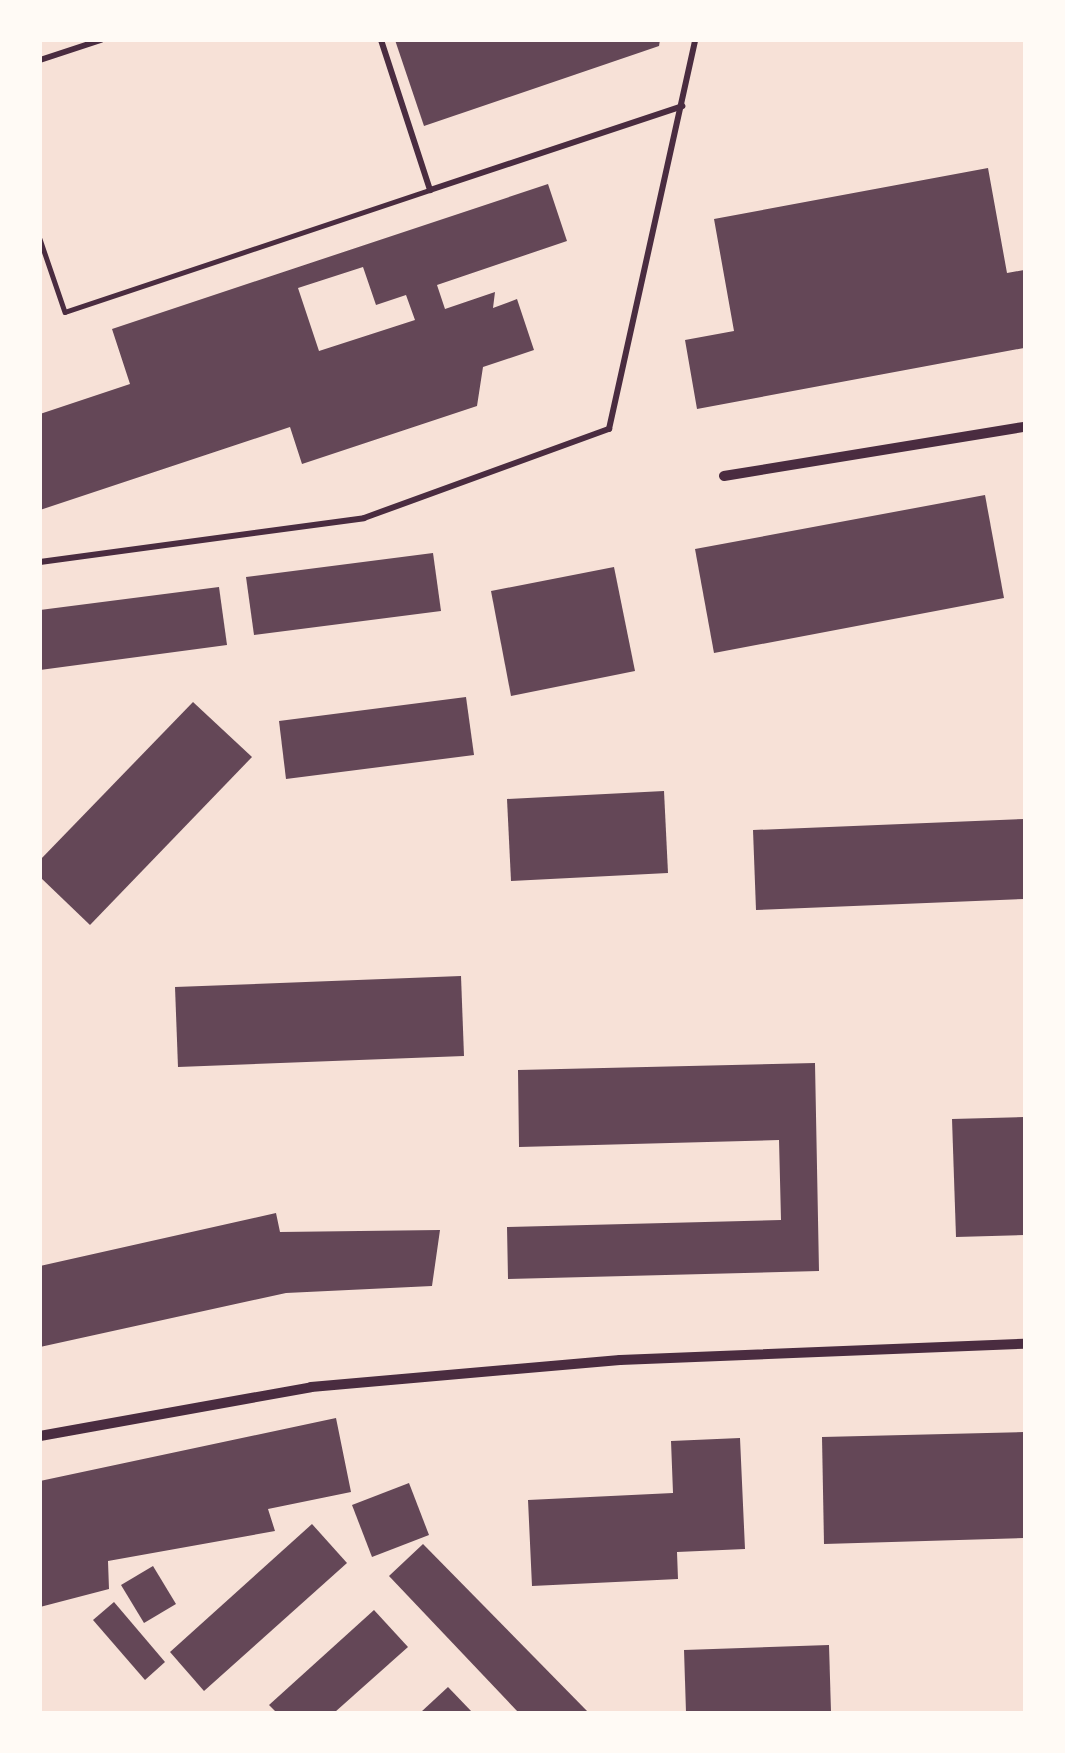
<!DOCTYPE html>
<style>
body{margin:0}
#map{position:relative;width:1065px;height:1753px;overflow:hidden;background:#f7e1d7;font-family:"Source Sans 3",sans-serif}
div>[style]{position:absolute}
[style*='--x']{left:calc(var(--x)*1px);top:calc(var(--y)*1px);width:calc(var(--w)*1px);rotate:calc(var(--a)*1deg)}
.building>*{inset:0;background:#644757}
.service>*{height:4.5px;margin:-2.25px;padding:0 2.25px;transform-origin:2.25px;border-radius:2.25px;background:#4a2c40}
.minor>*{height:6px;margin:-3px;padding:0 3px;transform-origin:3px;border-radius:3px;background:#4a2c40}
.tertiary>*{height:10px;margin:-5px;padding:0 5px;transform-origin:5px;border-radius:5px;background:#4a2c40}
span{translate:-50% -50%;white-space:nowrap;text-align:center;line-height:1.15;-webkit-text-stroke:5px #fffaf5;paint-order:stroke}
.frame{position:absolute;inset:0;border:42px solid #fffaf5;pointer-events:none}
</style>
<div id="map">
<div class="building">
<i style="clip-path:polygon(395px 40px,660px 40px,659px 46px,424px 126px)"></i>
<i style="clip-path:polygon(988px 168px,1007px 273px,1024px 270px,1024px 348px,697px 409px,685px 340px,734px 331px,714px 219px)"></i>
<i style="clip-path:polygon(evenodd,548px 184px,567px 241px,437px 285px,445px 309px,495px 292px,493px 308px,517px 299px,534px 350px,483px 367px,477px 406px,302px 464px,290px 427px,40px 510px,40px 414px,130px 384px,112px 329px,548px 184px,363px 267px,376px 305px,406px 295px,415px 320px,319px 351px,298px 288px,363px 267px)"></i>
<i style="clip-path:polygon(985px 495px,1004px 598px,714px 653px,695px 549px)"></i>
<i style="clip-path:polygon(433px 553px,441px 611px,254px 635px,246px 577px)"></i>
<i style="clip-path:polygon(614px 567px,635px 671px,511px 696px,491px 591px)"></i>
<i style="clip-path:polygon(219px 587px,227px 645px,40px 670px,40px 610px)"></i>
<i style="clip-path:polygon(466px 697px,474px 755px,286px 779px,279px 721px)"></i>
<i style="clip-path:polygon(193px 702px,252px 757px,90px 925px,40px 877px,40px 860px)"></i>
<i style="clip-path:polygon(664px 791px,668px 873px,511px 881px,507px 799px)"></i>
<i style="clip-path:polygon(1024px 819px,1024px 899px,756px 910px,753px 830px)"></i>
<i style="clip-path:polygon(461px 976px,464px 1056px,178px 1067px,175px 987px)"></i>
<i style="clip-path:polygon(815px 1063px,819px 1271px,508px 1279px,507px 1227px,781px 1220px,779px 1140px,519px 1147px,518px 1070px)"></i>
<i style="clip-path:polygon(1024px 1117px,1024px 1235px,956px 1237px,952px 1119px)"></i>
<i style="clip-path:polygon(276px 1213px,280px 1232px,440px 1230px,432px 1286px,286px 1293px,40px 1347px,40px 1266px)"></i>
<i style="clip-path:polygon(336px 1418px,351px 1492px,268px 1509px,275px 1531px,108px 1561px,109px 1589px,40px 1607px,40px 1481px)"></i>
<i style="clip-path:polygon(1024px 1432px,1024px 1538px,824px 1544px,822px 1437px)"></i>
<i style="clip-path:polygon(740px 1438px,745px 1549px,677px 1552px,678px 1579px,532px 1586px,528px 1500px,673px 1493px,671px 1441px)"></i>
<i style="clip-path:polygon(409px 1483px,429px 1535px,372px 1557px,352px 1505px)"></i>
<i style="clip-path:polygon(312px 1524px,347px 1563px,204px 1691px,170px 1652px)"></i>
<i style="clip-path:polygon(423px 1544px,588px 1712px,518px 1712px,389px 1576px)"></i>
<i style="clip-path:polygon(153px 1566px,176px 1604px,144px 1623px,121px 1585px)"></i>
<i style="clip-path:polygon(114px 1602px,165px 1662px,145px 1680px,93px 1620px)"></i>
<i style="clip-path:polygon(374px 1610px,408px 1647px,335px 1712px,276px 1712px,269px 1705px)"></i>
<i style="clip-path:polygon(829px 1645px,831px 1712px,686px 1712px,684px 1650px)"></i>
<i style="clip-path:polygon(448px 1687px,472px 1712px,421px 1712px)"></i>
</div>
<div class="service">
<i style="--x:40;--y:239;--w:77;--a:71.1"></i>
<i style="--x:65;--y:312;--w:385;--a:-18.5"></i>
</div>
<div class="minor">
<i style="--x:381;--y:40;--w:158;--a:71.9"></i>
<i style="--x:430;--y:190;--w:266;--a:-18.4"></i>
<i style="--x:40;--y:60;--w:64;--a:-18.2"></i>
<i style="--x:40;--y:562;--w:327;--a:-7.7"></i>
<i style="--x:364;--y:518;--w:261;--a:-20"></i>
<i style="--x:609;--y:429;--w:398;--a:-77.5"></i>
</div>
<div class="tertiary">
<i style="--x:724;--y:476;--w:304;--a:-9.3"></i>
<i style="--x:40;--y:1436;--w:275;--a:-10.2"></i>
<i style="--x:311;--y:1387;--w:310;--a:-5"></i>
<i style="--x:620;--y:1360;--w:404;--a:-2.3"></i>
</div>
<div class="frame"></div>
</div>
